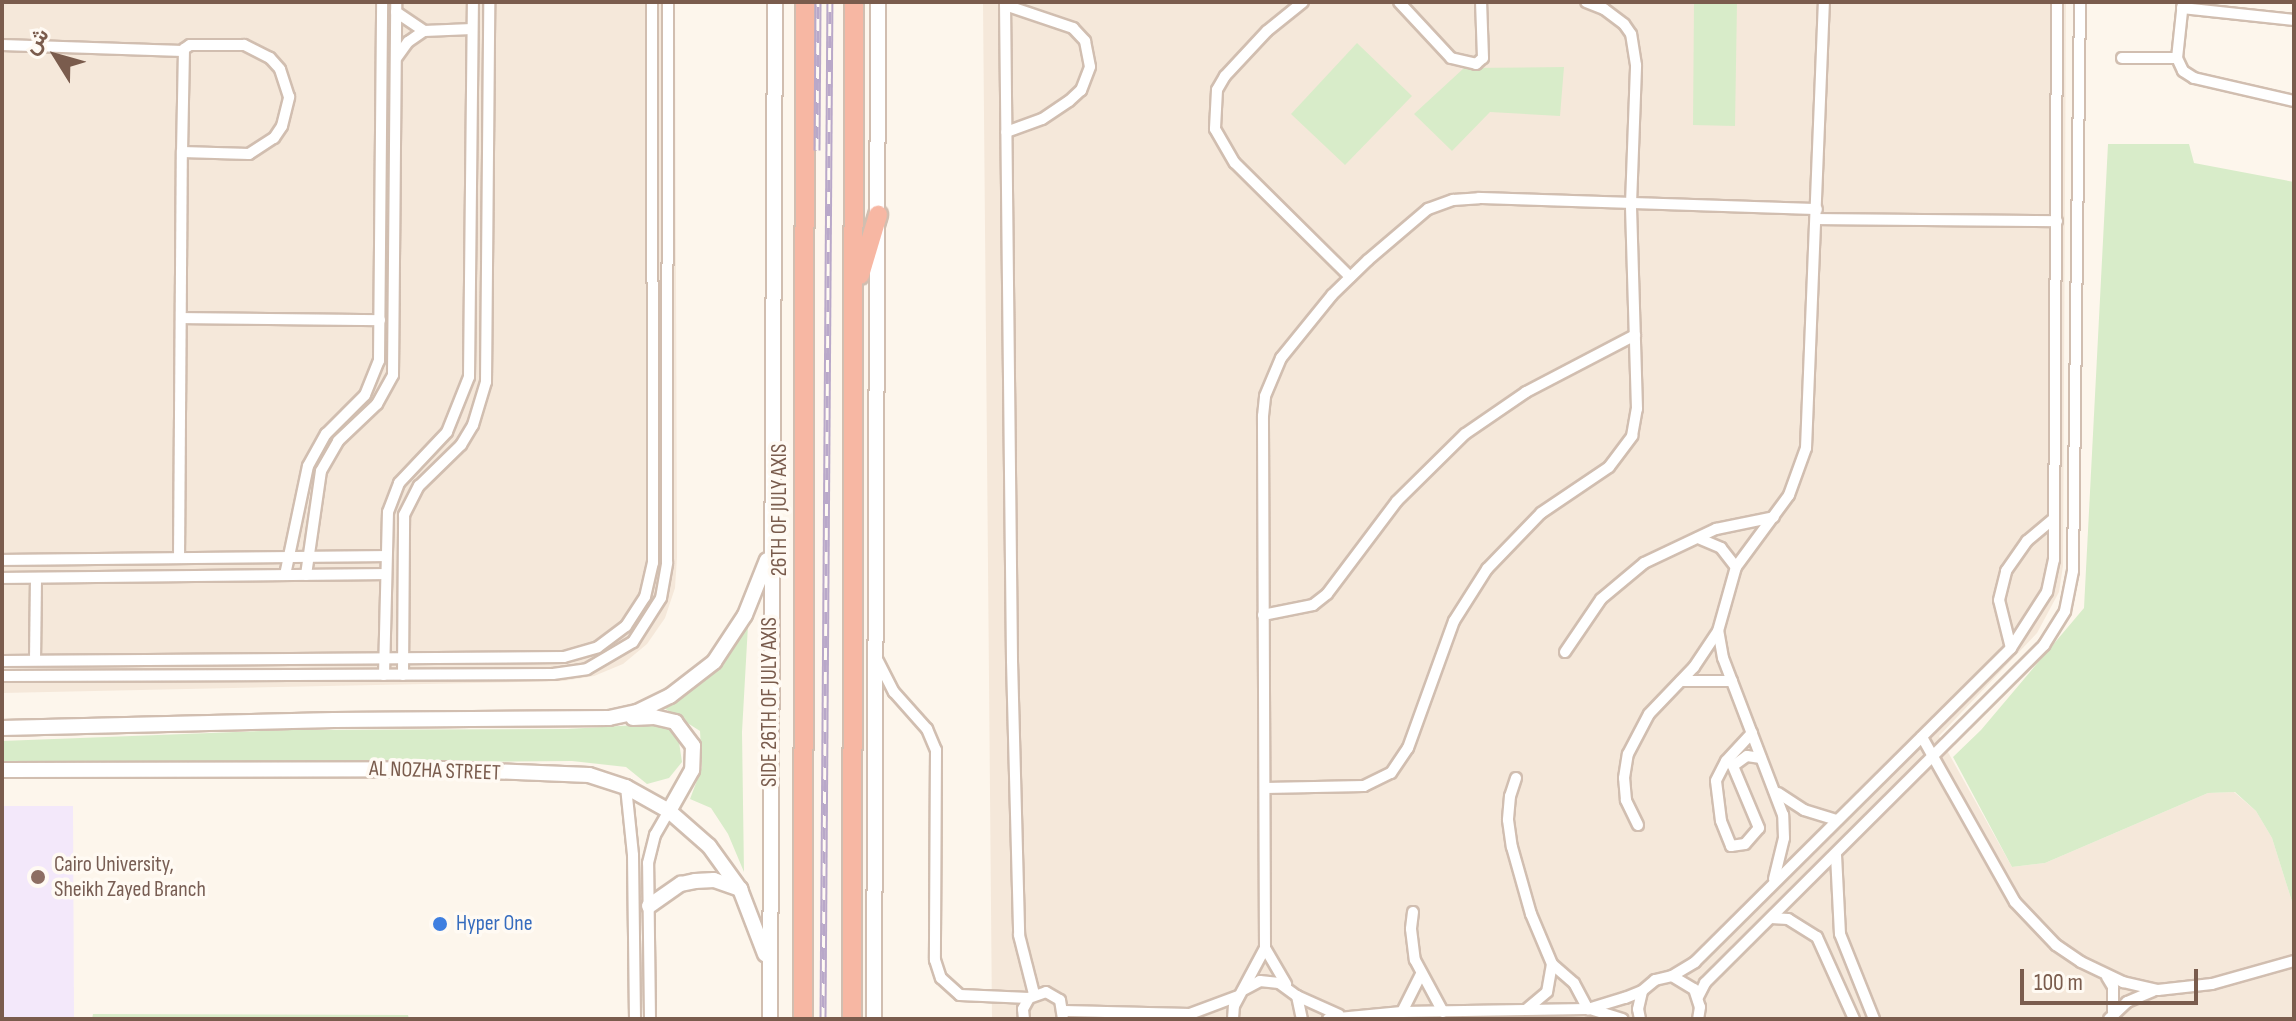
<!DOCTYPE html>
<meta charset="utf-8">
<style>
body{margin:0}
#map{position:relative;width:2296px;height:1021px;overflow:hidden;background:#fdf6ec;font-family:"Sofia Sans Condensed",Vazirmatn,sans-serif}
div>[style]{position:absolute}
[style*='--x']{left:calc(var(--x)*1px);top:calc(var(--y)*1px);width:calc(var(--w)*1px);rotate:calc(var(--a)*1deg)}
.residential>*{inset:0;background:#f5e8da}
.education>*{inset:0;background:#f3e8fa}
.green>*{inset:0;background:#d8ecc9}
.roads{filter:drop-shadow(2px 0 #d1beb0) drop-shadow(-2px 0 #d1beb0) drop-shadow(0 2px #d1beb0) drop-shadow(0 -2px #d1beb0)}
.street>*{height:10px;margin:-5px;padding:0 5px;transform-origin:5px;border-radius:5px;background:#fff}
.secondary>*{height:14px;margin:-7px;padding:0 7px;transform-origin:7px;border-radius:7px;background:#fff}
.highway>*{height:18px;margin:-9px;padding:0 9px;transform-origin:9px;border-radius:9px;background:#f7b7a3}
.rail>*{height:7px;margin-top:-3.5px;transform-origin:0;background:repeating-linear-gradient(90deg,#fffaf3 0 12px,#b9a8c9 0 24px);box-sizing:border-box;border-block:2px solid #b9a8c9}
.dots>*{width:22px;height:22px;translate:-50% -50%;box-sizing:border-box;border:4px solid #fffaf3;border-radius:50%}
span{translate:-50% -50%;white-space:nowrap;text-align:center;line-height:1.15;-webkit-text-stroke:7px #fffaf3;paint-order:stroke}
.street-label{font-size:22px;color:#7a5c4d}
.education-label{font-size:22px;color:#785e54}
.left{translate:0 -50%;text-align:left}
.shop-label{font-size:22px;color:#366cbe}
.frame{position:absolute;inset:0;border:4px solid #7a5c4d;pointer-events:none}
.north{position:absolute;left:16px;top:16px;width:80px;height:80px;-webkit-text-stroke:6px #fffaf3;paint-order:stroke;rotate:307deg;font-size:22px;font-weight:700;line-height:32px;text-align:center;color:#7a5c4d}
.north::after{content:'';display:block;margin:auto;width:28px;height:36px;background:#7a5c4d;clip-path:polygon(50% 0,100% 100%,50% 72%,0 100%)}
.scale{position:absolute;left:2020px;top:969px;width:178px;height:36px;box-sizing:border-box;border:4px solid #7a5c4d;border-top:0;padding-left:10px;font-size:24px;line-height:28px;white-space:nowrap;color:#7a5c4d;-webkit-text-stroke:6px #fffaf3;paint-order:stroke}
</style>
<div id="map">
<div class="residential">
<i style="clip-path:polygon(2px 2px,675px 2px,677px 557px,675px 588px,665px 618px,647px 644px,623px 664px,594px 676px,563px 681px,2px 693px)"></i>
<i style="clip-path:polygon(983px 2px,2066px 2px,2063px 566px,2059px 592px,2037px 633px,1939px 736px,2012px 867px,2045px 863px,2208px 793px,2234px 792px,2256px 811px,2272px 838px,2294px 908px,2294px 1019px,992px 1019px)"></i>
</div>
<div class="education">
<i style="clip-path:polygon(2px 806px,73px 806px,74px 1019px,2px 1019px)"></i>
</div>
<div class="green">
<i style="clip-path:polygon(1694px 2px,1737px 2px,1735px 126px,1693px 125px)"></i>
<i style="clip-path:polygon(1357px 43px,1412px 96px,1345px 165px,1291px 114px)"></i>
<i style="clip-path:polygon(1564px 67px,1560px 116px,1490px 112px,1452px 151px,1414px 114px,1464px 68px)"></i>
<i style="clip-path:polygon(2108px 144px,2189px 144px,2194px 163px,2294px 182px,2294px 908px,2272px 838px,2256px 811px,2235px 792px,2208px 793px,2045px 863px,2012px 867px,1953px 757px,1981px 730px,2084px 608px)"></i>
<i style="clip-path:polygon(748px 625px,742px 732px,744px 872px,728px 834px,711px 808px,690px 799px,702px 767px,700px 731px,664px 708px,689px 689px)"></i>
<i style="clip-path:polygon(655px 724px,669px 729px,679px 742px,682px 762px,669px 778px,647px 784px,626px 767px,572px 761px,2px 765px,2px 741px,288px 730px,567px 729px)"></i>
<i style="clip-path:polygon(93px 1014px,408px 1015px,409px 1019px,92px 1019px)"></i>
</div>
<div class="roads">
<div class="street">
<i style="--x:1005;--y:2;--w:659;--a:89.39"></i>
<i style="--x:1012;--y:661;--w:274;--a:88.5"></i>
<i style="--x:1019;--y:935;--w:61;--a:75.7"></i>
<i style="--x:1303;--y:2;--w:46;--a:141.1"></i>
<i style="--x:1267;--y:31;--w:62;--a:133"></i>
<i style="--x:1225;--y:76;--w:16;--a:120"></i>
<i style="--x:1217;--y:90;--w:39;--a:93"></i>
<i style="--x:1215;--y:129;--w:39;--a:60"></i>
<i style="--x:1235;--y:163;--w:162;--a:44.7"></i>
<i style="--x:1399;--y:2;--w:76;--a:47.1"></i>
<i style="--x:1451;--y:58;--w:26;--a:13"></i>
<i style="--x:1476;--y:64;--w:9;--a:-41"></i>
<i style="--x:1483;--y:58;--w:56;--a:-92"></i>
<i style="--x:2183;--y:2;--w:56;--a:96.1"></i>
<i style="--x:2177;--y:58;--w:14;--a:65"></i>
<i style="--x:2183;--y:71;--w:13;--a:32"></i>
<i style="--x:2194;--y:78;--w:103;--a:13"></i>
<i style="--x:1005;--y:5;--w:72;--a:18.7"></i>
<i style="--x:1073;--y:28;--w:18;--a:47"></i>
<i style="--x:1085;--y:41;--w:26;--a:79"></i>
<i style="--x:1090;--y:67;--w:25;--a:111"></i>
<i style="--x:1081;--y:90;--w:16;--a:137"></i>
<i style="--x:1069;--y:101;--w:32;--a:146"></i>
<i style="--x:1042;--y:119;--w:38;--a:160"></i>
<i style="--x:2182;--y:8;--w:113;--a:6.1"></i>
<i style="--x:396;--y:12;--w:34;--a:34"></i>
<i style="--x:424;--y:31;--w:48;--a:-2.4"></i>
<i style="--x:2;--y:45;--w:181;--a:1.9"></i>
<i style="--x:397;--y:57;--w:19;--a:-54"></i>
<i style="--x:408;--y:42;--w:19;--a:-35"></i>
<i style="--x:2122;--y:58;--w:55;--a:0"></i>
<i style="--x:1816;--y:219;--w:241;--a:0.5"></i>
<i style="--x:181;--y:318;--w:199;--a:0.6"></i>
<i style="--x:1698;--y:538;--w:25;--a:23"></i>
<i style="--x:1721;--y:548;--w:24;--a:52"></i>
<i style="--x:179;--y:558;--w:406;--a:-89.6"></i>
<i style="--x:182;--y:152;--w:67;--a:1.7"></i>
<i style="--x:249;--y:154;--w:30;--a:-33"></i>
<i style="--x:274;--y:138;--w:14;--a:-56"></i>
<i style="--x:282;--y:126;--w:30;--a:-76"></i>
<i style="--x:289;--y:97;--w:29;--a:-108"></i>
<i style="--x:280;--y:69;--w:15;--a:-132"></i>
<i style="--x:270;--y:58;--w:29;--a:-153"></i>
<i style="--x:244;--y:45;--w:54;--a:180"></i>
<i style="--x:190;--y:45;--w:7;--a:146"></i>
<i style="--x:184;--y:49;--w:103;--a:91.1"></i>
<i style="--x:2;--y:560;--w:384;--a:-0.6"></i>
<i style="--x:285;--y:575;--w:111;--a:-78.1"></i>
<i style="--x:308;--y:466;--w:37;--a:-61"></i>
<i style="--x:326;--y:434;--w:55;--a:-45"></i>
<i style="--x:365;--y:395;--w:37;--a:-68"></i>
<i style="--x:379;--y:361;--w:359;--a:-89.5"></i>
<i style="--x:306;--y:575;--w:105;--a:-81.8"></i>
<i style="--x:321;--y:471;--w:34;--a:-60"></i>
<i style="--x:338;--y:441;--w:54;--a:-43.5"></i>
<i style="--x:377;--y:404;--w:33;--a:-61"></i>
<i style="--x:393;--y:375;--w:373;--a:-89.5"></i>
<i style="--x:2;--y:578;--w:384;--a:-0.6"></i>
<i style="--x:1263;--y:615;--w:51;--a:-11.3"></i>
<i style="--x:1313;--y:605;--w:18;--a:-38"></i>
<i style="--x:1327;--y:594;--w:116;--a:-53"></i>
<i style="--x:1397;--y:501;--w:95;--a:-44.6"></i>
<i style="--x:1465;--y:434;--w:74;--a:-34.5"></i>
<i style="--x:1526;--y:392;--w:123;--a:-27.6"></i>
<i style="--x:2011;--y:648;--w:49;--a:-104"></i>
<i style="--x:1999;--y:600;--w:30;--a:-76"></i>
<i style="--x:2006;--y:571;--w:37;--a:-55"></i>
<i style="--x:2027;--y:541;--w:35;--a:-40"></i>
<i style="--x:1565;--y:652;--w:64;--a:-55.8"></i>
<i style="--x:1601;--y:599;--w:56;--a:-39.9"></i>
<i style="--x:1644;--y:563;--w:80;--a:-25.3"></i>
<i style="--x:1716;--y:529;--w:59;--a:-11.7"></i>
<i style="--x:35;--y:660;--w:82;--a:-89.3"></i>
<i style="--x:2;--y:661;--w:562;--a:-0.41"></i>
<i style="--x:564;--y:657;--w:35;--a:-16"></i>
<i style="--x:598;--y:647;--w:35;--a:-37"></i>
<i style="--x:626;--y:626;--w:35;--a:-57"></i>
<i style="--x:645;--y:597;--w:35;--a:-77"></i>
<i style="--x:653;--y:563;--w:561;--a:-90.1"></i>
<i style="--x:878;--y:661;--w:35;--a:63"></i>
<i style="--x:894;--y:692;--w:50;--a:48.3"></i>
<i style="--x:927;--y:729;--w:23;--a:67"></i>
<i style="--x:936;--y:750;--w:210;--a:90.3"></i>
<i style="--x:935;--y:960;--w:19;--a:72"></i>
<i style="--x:941;--y:978;--w:25;--a:42"></i>
<i style="--x:960;--y:995;--w:69;--a:2.5"></i>
<i style="--x:384;--y:675;--w:163;--a:-88.6"></i>
<i style="--x:388;--y:512;--w:31;--a:-69"></i>
<i style="--x:399;--y:483;--w:70;--a:-46.7"></i>
<i style="--x:447;--y:432;--w:59;--a:-68.2"></i>
<i style="--x:469;--y:377;--w:375;--a:-89.4"></i>
<i style="--x:403;--y:675;--w:160;--a:-89.6"></i>
<i style="--x:404;--y:515;--w:33;--a:-63"></i>
<i style="--x:419;--y:486;--w:59;--a:-44.3"></i>
<i style="--x:461;--y:445;--w:23;--a:-59"></i>
<i style="--x:473;--y:425;--w:45;--a:-73.2"></i>
<i style="--x:486;--y:382;--w:380;--a:-89.5"></i>
<i style="--x:2;--y:676;--w:551;--a:-0.21"></i>
<i style="--x:553;--y:674;--w:34;--a:-8"></i>
<i style="--x:587;--y:669;--w:53;--a:-30.4"></i>
<i style="--x:633;--y:642;--w:52;--a:-57.5"></i>
<i style="--x:661;--y:598;--w:36;--a:-80"></i>
<i style="--x:667;--y:563;--w:561;--a:-89.9"></i>
<i style="--x:1681;--y:681;--w:51;--a:0"></i>
<i style="--x:1752;--y:733;--w:38;--a:133"></i>
<i style="--x:1726;--y:761;--w:22;--a:117"></i>
<i style="--x:1716;--y:781;--w:40;--a:82.9"></i>
<i style="--x:1721;--y:821;--w:27;--a:68"></i>
<i style="--x:1731;--y:846;--w:14;--a:-8"></i>
<i style="--x:1745;--y:844;--w:21;--a:-49"></i>
<i style="--x:1759;--y:828;--w:67;--a:-112.8"></i>
<i style="--x:1733;--y:766;--w:17;--a:-36"></i>
<i style="--x:1747;--y:756;--w:14;--a:8"></i>
<i style="--x:1922;--y:737;--w:189;--a:60.6"></i>
<i style="--x:2015;--y:902;--w:59;--a:46.4"></i>
<i style="--x:2056;--y:945;--w:30;--a:34"></i>
<i style="--x:2081;--y:962;--w:47;--a:25.5"></i>
<i style="--x:2123;--y:982;--w:36;--a:13"></i>
<i style="--x:2158;--y:990;--w:54;--a:-6.3"></i>
<i style="--x:2212;--y:984;--w:85;--a:-15.7"></i>
<i style="--x:1516;--y:778;--w:19;--a:108"></i>
<i style="--x:1510;--y:796;--w:24;--a:95"></i>
<i style="--x:1508;--y:820;--w:27;--a:82"></i>
<i style="--x:1512;--y:847;--w:70;--a:74.2"></i>
<i style="--x:1531;--y:914;--w:54;--a:67.2"></i>
<i style="--x:1552;--y:964;--w:28;--a:100"></i>
<i style="--x:1547;--y:992;--w:26;--a:140"></i>
<i style="--x:626;--y:787;--w:68;--a:84.1"></i>
<i style="--x:633;--y:855;--w:164;--a:89.3"></i>
<i style="--x:1265;--y:788;--w:99;--a:-1.2"></i>
<i style="--x:1364;--y:786;--w:30;--a:-26"></i>
<i style="--x:1391;--y:773;--w:30;--a:-56"></i>
<i style="--x:1408;--y:748;--w:135;--a:-70.1"></i>
<i style="--x:1454;--y:621;--w:62;--a:-57.6"></i>
<i style="--x:1487;--y:569;--w:78;--a:-46"></i>
<i style="--x:1541;--y:513;--w:82;--a:-34.1"></i>
<i style="--x:1609;--y:467;--w:39;--a:-53"></i>
<i style="--x:1632;--y:436;--w:27;--a:-80"></i>
<i style="--x:1637;--y:409;--w:205;--a:-91.7"></i>
<i style="--x:1631;--y:204;--w:139;--a:-87.9"></i>
<i style="--x:1636;--y:65;--w:31;--a:-99"></i>
<i style="--x:1631;--y:34;--w:12;--a:-125"></i>
<i style="--x:1624;--y:24;--w:25;--a:-143"></i>
<i style="--x:1604;--y:9;--w:19;--a:-159"></i>
<i style="--x:1778;--y:793;--w:31;--a:33"></i>
<i style="--x:1804;--y:810;--w:34;--a:17"></i>
<i style="--x:1638;--y:825;--w:28;--a:-116"></i>
<i style="--x:1626;--y:800;--w:22;--a:-95"></i>
<i style="--x:1624;--y:778;--w:24;--a:-81"></i>
<i style="--x:1628;--y:754;--w:45;--a:-62.3"></i>
<i style="--x:1649;--y:714;--w:65;--a:-46.2"></i>
<i style="--x:1694;--y:667;--w:43;--a:-56.3"></i>
<i style="--x:1836;--y:855;--w:79;--a:87.1"></i>
<i style="--x:1840;--y:934;--w:92;--a:68.2"></i>
<i style="--x:1774;--y:879;--w:42;--a:-76.3"></i>
<i style="--x:1784;--y:838;--w:23;--a:-92"></i>
<i style="--x:1783;--y:815;--w:168;--a:-110.9"></i>
<i style="--x:1723;--y:658;--w:27;--a:-100"></i>
<i style="--x:1718;--y:631;--w:66;--a:-74.3"></i>
<i style="--x:1736;--y:567;--w:89;--a:-53.6"></i>
<i style="--x:1789;--y:495;--w:50;--a:-70.1"></i>
<i style="--x:1806;--y:448;--w:446;--a:-87.7"></i>
<i style="--x:1413;--y:912;--w:17;--a:97"></i>
<i style="--x:1411;--y:929;--w:31;--a:83"></i>
<i style="--x:1415;--y:960;--w:59;--a:61.7"></i>
<i style="--x:1771;--y:918;--w:17;--a:3"></i>
<i style="--x:1788;--y:919;--w:34;--a:32"></i>
<i style="--x:1817;--y:937;--w:90;--a:65.7"></i>
<i style="--x:1265;--y:948;--w:42;--a:59.7"></i>
<i style="--x:1552;--y:964;--w:29;--a:41"></i>
<i style="--x:1574;--y:983;--w:30;--a:62"></i>
<i style="--x:1672;--y:976;--w:27;--a:-31"></i>
<i style="--x:1695;--y:962;--w:445;--a:-44.8"></i>
<i style="--x:2011;--y:648;--w:67;--a:-57.3"></i>
<i style="--x:2047;--y:592;--w:33;--a:-78"></i>
<i style="--x:2054;--y:560;--w:558;--a:-89.69"></i>
<i style="--x:2107;--y:977;--w:12;--a:59"></i>
<i style="--x:2113;--y:987;--w:25;--a:90"></i>
<i style="--x:1245;--y:989;--w:17;--a:-28"></i>
<i style="--x:1260;--y:981;--w:19;--a:6"></i>
<i style="--x:1279;--y:983;--w:22;--a:36"></i>
<i style="--x:1297;--y:996;--w:24;--a:78"></i>
<i style="--x:1297;--y:996;--w:46;--a:24.3"></i>
<i style="--x:1698;--y:997;--w:16;--a:-63"></i>
<i style="--x:1705;--y:983;--w:479;--a:-44.9"></i>
<i style="--x:2044;--y:645;--w:40;--a:-58"></i>
<i style="--x:2065;--y:611;--w:41;--a:-78.7"></i>
<i style="--x:2073;--y:571;--w:569;--a:-89.3"></i>
<i style="--x:1590;--y:1009;--w:34;--a:17"></i>
<i style="--x:1064;--y:1011;--w:126;--a:1.4"></i>
<i style="--x:1190;--y:1014;--w:51;--a:-20.6"></i>
<i style="--x:1402;--y:1012;--w:42;--a:-63.4"></i>
<i style="--x:650;--y:1019;--w:156;--a:-90.7"></i>
<i style="--x:648;--y:863;--w:29;--a:-76"></i>
<i style="--x:655;--y:835;--w:28;--a:-60"></i>
<i style="--x:1024;--y:1019;--w:10;--a:-96"></i>
<i style="--x:1023;--y:1009;--w:13;--a:-61"></i>
<i style="--x:1029;--y:998;--w:18;--a:-19"></i>
<i style="--x:1046;--y:992;--w:16;--a:30"></i>
<i style="--x:1060;--y:1000;--w:19;--a:81"></i>
<i style="--x:1233;--y:1019;--w:13;--a:-86"></i>
<i style="--x:1234;--y:1006;--w:66;--a:-61.9"></i>
<i style="--x:1265;--y:948;--w:532;--a:-90.22"></i>
<i style="--x:1263;--y:416;--w:20;--a:-84"></i>
<i style="--x:1265;--y:396;--w:41;--a:-67.2"></i>
<i style="--x:1281;--y:358;--w:81;--a:-51"></i>
<i style="--x:1332;--y:295;--w:50;--a:-44.2"></i>
<i style="--x:1368;--y:260;--w:79;--a:-40.4"></i>
<i style="--x:1428;--y:209;--w:27;--a:-20"></i>
<i style="--x:1453;--y:200;--w:26;--a:-4"></i>
<i style="--x:1479;--y:198;--w:338;--a:1.9"></i>
<i style="--x:1328;--y:1019;--w:74;--a:-5.4"></i>
<i style="--x:1402;--y:1012;--w:186;--a:-0.9"></i>
<i style="--x:1588;--y:1009;--w:39;--a:-17"></i>
<i style="--x:1625;--y:998;--w:18;--a:-22"></i>
<i style="--x:1642;--y:991;--w:17;--a:-40"></i>
<i style="--x:1655;--y:980;--w:17;--a:-13"></i>
<i style="--x:1672;--y:976;--w:26;--a:31"></i>
<i style="--x:1694;--y:989;--w:19;--a:72"></i>
<i style="--x:1700;--y:1007;--w:12;--a:99"></i>
<i style="--x:1640;--y:1019;--w:10;--a:-101"></i>
<i style="--x:1638;--y:1009;--w:18;--a:-77"></i>
<i style="--x:2109;--y:1019;--w:25;--a:-43"></i>
<i style="--x:2127;--y:1002;--w:28;--a:-23"></i>
</div>
<div class="secondary">
<i style="--x:633;--y:718;--w:21;--a:-3"></i>
<i style="--x:654;--y:717;--w:22;--a:13"></i>
<i style="--x:675;--y:722;--w:30;--a:53"></i>
<i style="--x:693;--y:746;--w:24;--a:92"></i>
<i style="--x:692;--y:770;--w:47;--a:119.3"></i>
<i style="--x:2;--y:728;--w:332;--a:-1.4"></i>
<i style="--x:334;--y:720;--w:275;--a:-0.4"></i>
<i style="--x:609;--y:718;--w:29;--a:-12"></i>
<i style="--x:637;--y:712;--w:37;--a:-26"></i>
<i style="--x:670;--y:696;--w:56;--a:-37.7"></i>
<i style="--x:714;--y:662;--w:56;--a:-56.6"></i>
<i style="--x:745;--y:615;--w:59;--a:-68.2"></i>
<i style="--x:2;--y:770;--w:441;--a:-0.1"></i>
<i style="--x:443;--y:769;--w:146;--a:2.4"></i>
<i style="--x:589;--y:775;--w:39;--a:18"></i>
<i style="--x:626;--y:787;--w:49;--a:29.2"></i>
<i style="--x:669;--y:811;--w:53;--a:41.2"></i>
<i style="--x:709;--y:846;--w:53;--a:54.2"></i>
<i style="--x:740;--y:889;--w:70;--a:69"></i>
<i style="--x:649;--y:906;--w:39;--a:-35"></i>
<i style="--x:681;--y:884;--w:14;--a:-12"></i>
<i style="--x:695;--y:881;--w:19;--a:-3"></i>
<i style="--x:714;--y:880;--w:28;--a:19"></i>
<i style="--x:770;--y:1019;--w:1017;--a:-89.72"></i>
<i style="--x:874;--y:1019;--w:1017;--a:-89.77"></i>
</div>
<div class="highway">
<i style="--x:860;--y:275;--w:63;--a:-73.3"></i>
<i style="--x:803;--y:1019;--w:1017;--a:-89.89"></i>
<i style="--x:852;--y:1019;--w:1017;--a:-89.89"></i>
</div>
</div>
<div class="rail">
<i style="--x:817;--y:150;--w:148;--a:-89.6"></i>
<i style="--x:823;--y:1019;--w:1017;--a:-89.61"></i>
</div>
<div class="dots">
<i style="left:38px;top:877px;background:#8d6e63"></i>
<i style="left:440px;top:924px;background:#3f7fe0"></i>
</div>
<div class="street-label">
<span style="left:780px;top:510px;rotate:-90deg">26TH OF JULY AXIS</span>
<span style="left:770px;top:702px;rotate:-90deg">SIDE 26TH OF JULY AXIS</span>
<span style="left:435px;top:771px;rotate:2deg">AL NOZHA STREET</span>
</div>
<div class="education-label">
<span class="left" style="left:54px;top:877px">Cairo University,<br>Sheikh Zayed Branch</span>
</div>
<div class="shop-label">
<span class="left" style="left:456px;top:924px">Hyper One</span>
</div>
<div class="frame"></div>
<div class="north">ش</div>
<div class="scale">100 m</div>
</div>
